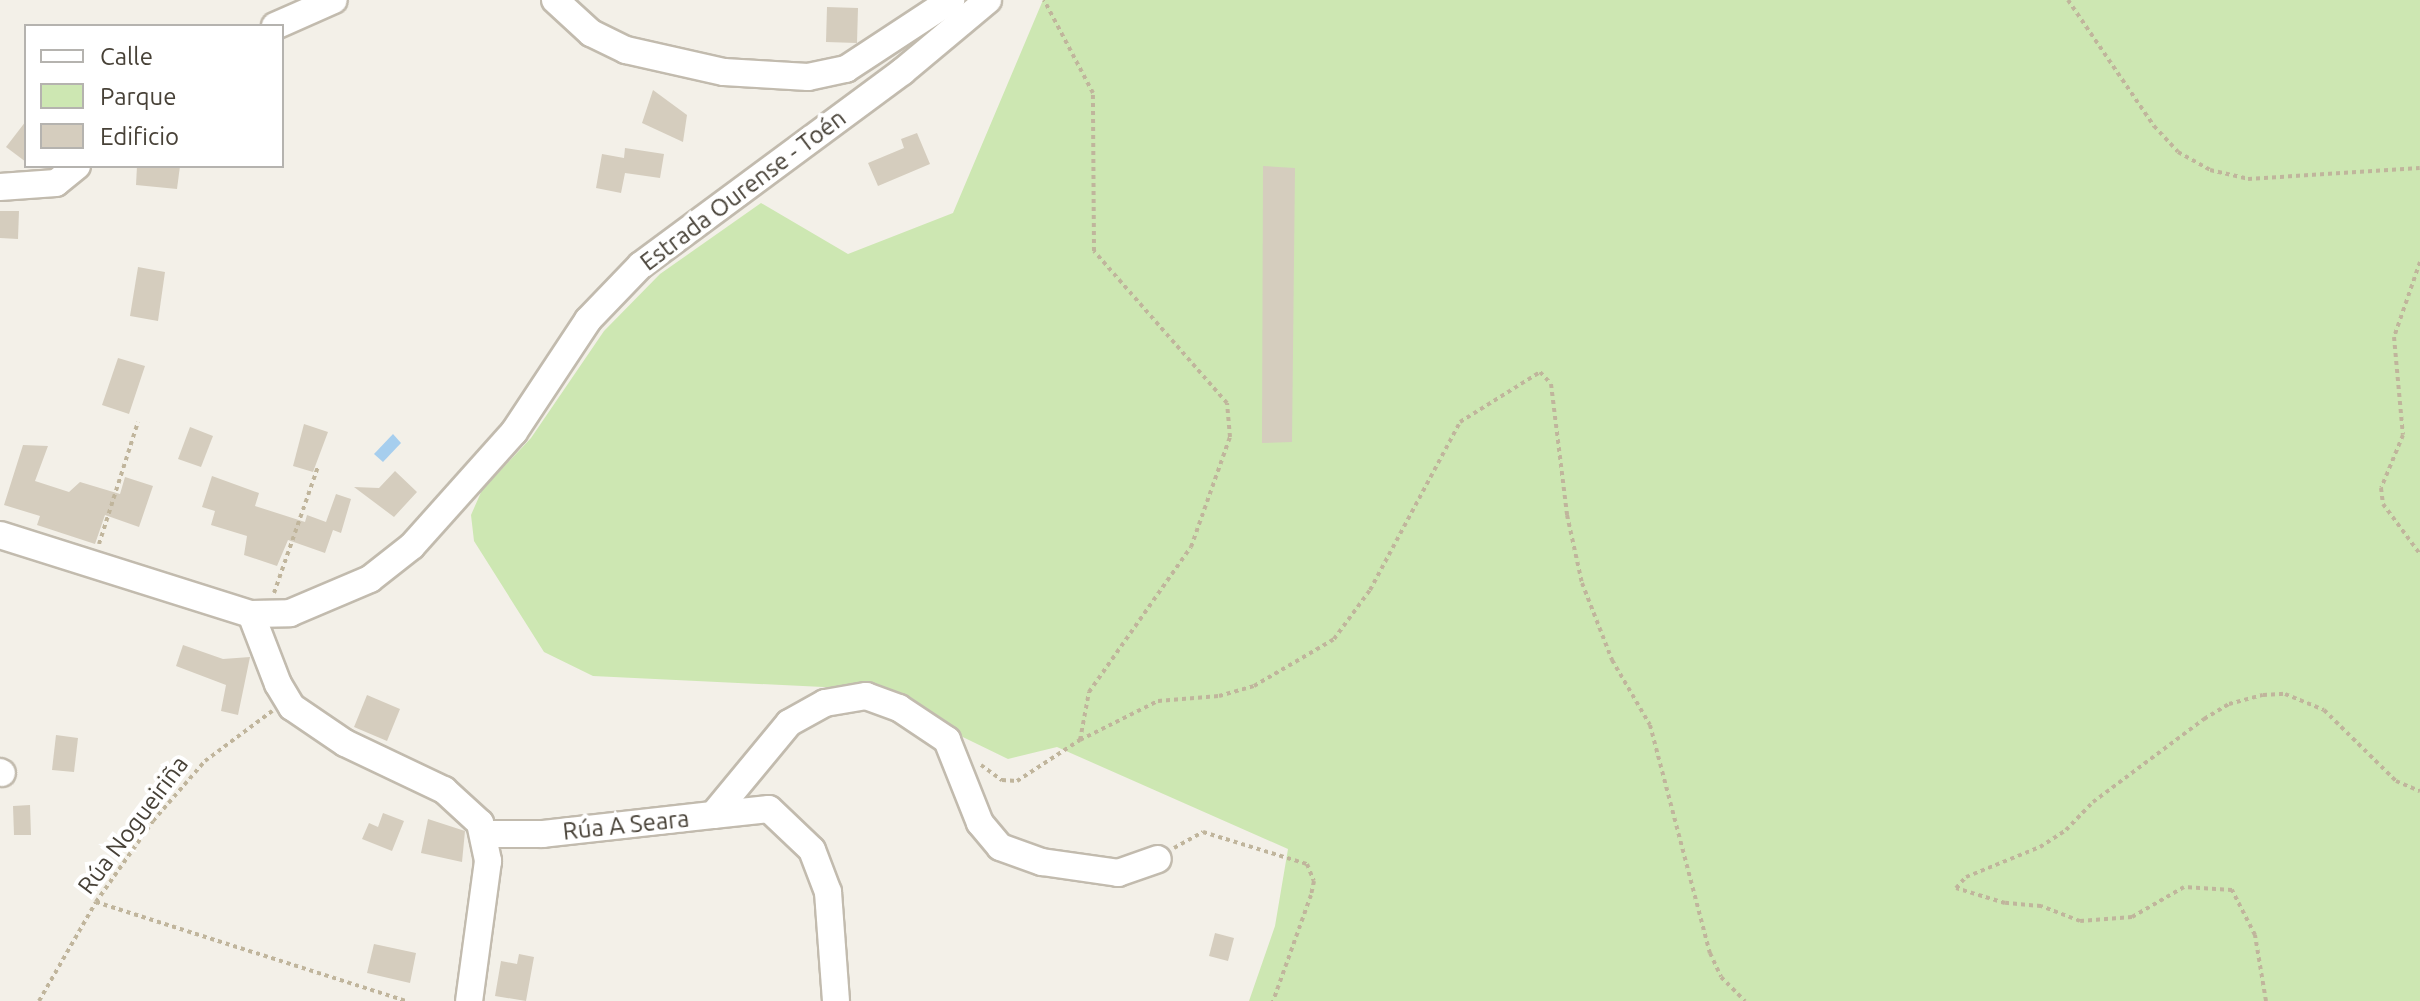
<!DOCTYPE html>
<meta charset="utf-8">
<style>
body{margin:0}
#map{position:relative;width:2420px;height:1001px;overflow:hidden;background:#f3f0e8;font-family:Ubuntu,sans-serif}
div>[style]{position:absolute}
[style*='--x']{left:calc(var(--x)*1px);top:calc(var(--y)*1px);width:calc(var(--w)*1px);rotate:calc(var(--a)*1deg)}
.green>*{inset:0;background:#cde7b2}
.water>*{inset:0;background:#a6ceee}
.building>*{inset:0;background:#d5cdbe}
.path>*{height:4px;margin-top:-2px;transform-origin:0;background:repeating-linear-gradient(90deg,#c0b59c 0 4px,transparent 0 8px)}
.roads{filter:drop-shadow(2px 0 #c2bbae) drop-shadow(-2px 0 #c2bbae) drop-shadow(0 2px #c2bbae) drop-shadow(0 -2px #c2bbae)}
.minor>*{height:26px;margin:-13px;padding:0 13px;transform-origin:13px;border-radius:13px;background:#fff}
span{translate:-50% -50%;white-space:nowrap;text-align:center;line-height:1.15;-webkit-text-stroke:8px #fff;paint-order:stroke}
.street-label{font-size:24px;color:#474137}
.legend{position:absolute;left:24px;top:24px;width:260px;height:144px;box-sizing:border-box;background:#fff;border:2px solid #b5b3af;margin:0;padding:10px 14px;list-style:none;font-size:24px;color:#474137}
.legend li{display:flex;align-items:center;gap:16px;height:40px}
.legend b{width:40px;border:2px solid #b5b3af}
</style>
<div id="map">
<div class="green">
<i style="clip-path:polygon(1043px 0,2420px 0,2420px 1001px,1249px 1001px,1275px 926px,1288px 849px,1057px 747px,1008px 759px,864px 689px,593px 676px,544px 652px,474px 541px,471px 515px,482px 490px,531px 438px,604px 331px,660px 274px,761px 203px,848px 254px,953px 213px)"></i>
</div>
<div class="water">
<i style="clip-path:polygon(393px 434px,401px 443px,383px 462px,374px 454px)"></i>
</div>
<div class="building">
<i style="clip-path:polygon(827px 7px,858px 8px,857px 43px,826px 42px)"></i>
<i style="clip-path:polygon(653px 90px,687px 115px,683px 142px,642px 123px)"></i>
<i style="clip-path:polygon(26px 121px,26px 162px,6px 147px)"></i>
<i style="clip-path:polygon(917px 133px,930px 164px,878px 186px,868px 163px,904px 148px,901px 139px)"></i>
<i style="clip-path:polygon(625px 148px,664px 154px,660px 178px,625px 173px,621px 193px,596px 188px,602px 154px,624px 158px)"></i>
<i style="clip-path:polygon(137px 166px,180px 166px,177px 189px,136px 185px)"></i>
<i style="clip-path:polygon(1263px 166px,1295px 168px,1292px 442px,1262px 443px)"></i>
<i style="clip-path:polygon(0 211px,19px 211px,18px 239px,0 238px)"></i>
<i style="clip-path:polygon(138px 267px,165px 272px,158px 321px,130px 316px)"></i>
<i style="clip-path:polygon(118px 358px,145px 366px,129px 414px,102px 405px)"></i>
<i style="clip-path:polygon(304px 424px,328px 432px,313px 472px,293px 466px)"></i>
<i style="clip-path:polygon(190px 427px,213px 436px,201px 467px,178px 459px)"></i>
<i style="clip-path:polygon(23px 445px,48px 446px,35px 481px,69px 492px,80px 482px,120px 494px,125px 477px,153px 486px,139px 527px,105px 515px,95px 544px,37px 525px,40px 516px,4px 505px)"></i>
<i style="clip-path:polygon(395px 471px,417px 492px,394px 517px,354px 487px,379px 488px)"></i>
<i style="clip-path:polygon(212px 476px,259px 493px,255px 506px,305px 522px,307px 515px,326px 522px,336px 494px,351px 499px,341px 533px,333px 530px,325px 553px,288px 540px,277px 566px,244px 555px,247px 536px,211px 525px,215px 511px,202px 507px)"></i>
<i style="clip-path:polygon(183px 645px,223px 659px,250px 657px,238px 715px,221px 711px,226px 685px,176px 666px)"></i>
<i style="clip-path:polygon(367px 695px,400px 709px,387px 741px,354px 727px)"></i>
<i style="clip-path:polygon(56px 735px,78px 738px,74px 772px,52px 770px)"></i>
<i style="clip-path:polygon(30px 805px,31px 835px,14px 835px,13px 806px)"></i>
<i style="clip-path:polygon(383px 813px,404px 821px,392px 851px,362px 839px,369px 823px,378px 827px)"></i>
<i style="clip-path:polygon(428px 819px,465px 831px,462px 862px,421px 853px)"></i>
<i style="clip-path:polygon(1215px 933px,1234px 938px,1228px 961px,1209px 956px)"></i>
<i style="clip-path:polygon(374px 944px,416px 953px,410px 983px,367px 973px)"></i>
<i style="clip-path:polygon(519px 954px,534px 957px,526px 1001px,495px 996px,501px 961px,517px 964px)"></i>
</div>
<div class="path">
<i style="--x:2068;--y:0;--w:153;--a:55.7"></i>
<i style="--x:2154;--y:126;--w:35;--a:47"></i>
<i style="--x:2178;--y:152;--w:37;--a:29"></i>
<i style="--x:2210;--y:170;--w:39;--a:13"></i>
<i style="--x:2248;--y:179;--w:172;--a:-3.7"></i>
<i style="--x:2420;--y:262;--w:79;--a:109.1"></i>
<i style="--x:2394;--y:337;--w:98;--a:84.8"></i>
<i style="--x:2403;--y:435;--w:57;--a:112.5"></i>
<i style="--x:2381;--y:488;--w:16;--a:83"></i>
<i style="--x:2383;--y:504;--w:62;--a:53.5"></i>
<i style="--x:99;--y:544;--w:128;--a:-72.3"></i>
<i style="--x:274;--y:593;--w:133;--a:-70.8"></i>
<i style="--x:1080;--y:740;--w:87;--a:-26.6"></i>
<i style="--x:1158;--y:701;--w:61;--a:-4.7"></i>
<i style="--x:1219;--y:696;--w:36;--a:-16"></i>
<i style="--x:1254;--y:686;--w:93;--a:-30.4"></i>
<i style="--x:1334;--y:639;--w:61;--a:-53.7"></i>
<i style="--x:1370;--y:590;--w:191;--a:-61.8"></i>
<i style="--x:1460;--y:422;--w:94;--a:-32"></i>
<i style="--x:1540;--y:372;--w:16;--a:47"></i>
<i style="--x:1551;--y:384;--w:132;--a:83"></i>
<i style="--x:1567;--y:515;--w:70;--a:77.6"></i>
<i style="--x:1582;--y:583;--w:83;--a:68.7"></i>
<i style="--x:1612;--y:660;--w:75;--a:59.7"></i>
<i style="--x:1650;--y:725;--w:236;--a:75.3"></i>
<i style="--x:1710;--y:953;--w:26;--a:65"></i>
<i style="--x:1721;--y:977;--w:34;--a:45"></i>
<i style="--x:981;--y:765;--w:26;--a:36"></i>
<i style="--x:1002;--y:780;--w:15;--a:4"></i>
<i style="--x:1017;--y:781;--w:75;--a:-33.1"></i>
<i style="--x:1080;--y:740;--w:49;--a:-79.4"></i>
<i style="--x:1089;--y:692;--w:177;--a:-54.9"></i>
<i style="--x:1191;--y:547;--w:117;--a:-70.5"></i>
<i style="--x:1230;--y:437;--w:34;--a:-95"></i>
<i style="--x:1227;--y:403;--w:202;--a:-131.2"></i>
<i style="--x:1094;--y:251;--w:158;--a:-90.4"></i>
<i style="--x:1093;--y:93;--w:105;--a:-117.8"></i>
<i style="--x:1174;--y:848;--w:33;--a:-29"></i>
<i style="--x:1203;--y:832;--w:109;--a:17.1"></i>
<i style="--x:1307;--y:864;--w:18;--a:68"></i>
<i style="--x:1314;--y:881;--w:14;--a:102"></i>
<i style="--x:1311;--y:895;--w:113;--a:109.7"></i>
<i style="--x:96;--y:902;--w:325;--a:17.7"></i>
<i style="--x:39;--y:1001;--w:114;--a:-60.1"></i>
<i style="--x:96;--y:902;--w:99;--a:-54.9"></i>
<i style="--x:153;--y:821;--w:79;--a:-49.1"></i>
<i style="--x:205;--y:761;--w:84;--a:-36.7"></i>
<i style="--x:2266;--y:1001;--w:67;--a:-99.5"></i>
<i style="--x:2255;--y:935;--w:51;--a:-117.1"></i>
<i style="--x:2232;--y:890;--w:48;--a:-176.4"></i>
<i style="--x:2184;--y:887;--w:60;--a:150"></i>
<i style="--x:2132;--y:917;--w:52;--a:175.6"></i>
<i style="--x:2080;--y:921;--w:42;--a:-159"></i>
<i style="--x:2041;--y:906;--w:36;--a:-175"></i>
<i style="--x:2005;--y:903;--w:51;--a:-163"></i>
<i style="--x:1956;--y:888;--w:15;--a:-48"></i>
<i style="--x:1966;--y:877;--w:80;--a:-22.1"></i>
<i style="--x:2040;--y:847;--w:31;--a:-33"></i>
<i style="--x:2066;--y:830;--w:39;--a:-46"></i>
<i style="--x:2093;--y:802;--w:139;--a:-36.8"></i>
<i style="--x:2204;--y:719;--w:29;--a:-31"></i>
<i style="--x:2229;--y:704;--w:35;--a:-15"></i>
<i style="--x:2263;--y:695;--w:22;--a:-3"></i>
<i style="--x:2285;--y:694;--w:42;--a:22.3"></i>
<i style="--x:2324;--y:710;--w:101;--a:44.6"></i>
<i style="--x:2396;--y:781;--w:26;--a:23"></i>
</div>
<div class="roads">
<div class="minor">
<i style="--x:555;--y:0;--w:49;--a:42.5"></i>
<i style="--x:591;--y:33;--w:39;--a:26"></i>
<i style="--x:626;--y:50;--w:100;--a:12.7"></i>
<i style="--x:724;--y:72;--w:84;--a:3.4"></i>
<i style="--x:808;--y:77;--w:39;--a:-12"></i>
<i style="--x:846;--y:69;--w:126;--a:-33.3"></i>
<i style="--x:275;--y:26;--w:64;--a:-23.8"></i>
<i style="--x:0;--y:187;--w:56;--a:-4.1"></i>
<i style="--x:56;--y:183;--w:27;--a:-39"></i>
<i style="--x:0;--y:535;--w:263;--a:17.5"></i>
<i style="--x:251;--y:614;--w:39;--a:-1"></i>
<i style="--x:290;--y:613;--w:87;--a:-23"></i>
<i style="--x:370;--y:579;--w:53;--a:-38.2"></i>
<i style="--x:412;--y:546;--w:153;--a:-48.2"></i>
<i style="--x:514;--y:432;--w:134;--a:-56.5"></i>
<i style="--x:588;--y:320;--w:76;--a:-46.1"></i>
<i style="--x:641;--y:265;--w:325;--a:-36.5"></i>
<i style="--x:902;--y:72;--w:112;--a:-39.9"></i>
<i style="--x:251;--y:614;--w:75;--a:68.9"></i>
<i style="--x:278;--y:684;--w:27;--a:59"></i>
<i style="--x:292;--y:707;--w:64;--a:34.2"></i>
<i style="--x:345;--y:743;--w:110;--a:25.4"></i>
<i style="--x:444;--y:790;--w:49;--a:42.5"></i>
<i style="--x:480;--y:823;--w:39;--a:78"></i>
<i style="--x:488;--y:861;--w:141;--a:97.7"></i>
<i style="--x:0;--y:772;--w:2;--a:27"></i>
<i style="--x:713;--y:815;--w:56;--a:-6.1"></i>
<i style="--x:769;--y:809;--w:59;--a:43.6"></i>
<i style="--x:812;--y:850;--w:45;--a:69.1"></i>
<i style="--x:828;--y:892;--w:109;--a:85.8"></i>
<i style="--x:485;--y:834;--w:58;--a:0"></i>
<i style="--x:543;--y:834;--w:171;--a:-6.4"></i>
<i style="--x:713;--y:815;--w:119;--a:-50.4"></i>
<i style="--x:789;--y:723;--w:41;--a:-29.1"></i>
<i style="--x:825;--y:703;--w:42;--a:-9.7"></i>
<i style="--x:866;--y:696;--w:35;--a:20"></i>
<i style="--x:899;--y:708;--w:58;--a:33.7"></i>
<i style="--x:947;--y:740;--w:89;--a:68.3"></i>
<i style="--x:980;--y:823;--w:31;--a:50"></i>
<i style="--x:1000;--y:847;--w:45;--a:19.7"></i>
<i style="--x:1042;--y:862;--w:77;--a:8.2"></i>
<i style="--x:1118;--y:873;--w:42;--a:-19.3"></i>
</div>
</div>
<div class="street-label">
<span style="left:743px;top:190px;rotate:-37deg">Estrada Ourense - Toén</span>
<span style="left:133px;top:825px;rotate:-53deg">Rúa Nogueiriña</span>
<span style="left:626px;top:825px;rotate:-6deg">Rúa A Seara</span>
</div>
<ul class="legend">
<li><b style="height:10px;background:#fff"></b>Calle</li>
<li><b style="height:22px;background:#cde7b2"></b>Parque</li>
<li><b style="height:22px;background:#d5cdbe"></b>Edificio</li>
</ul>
</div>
